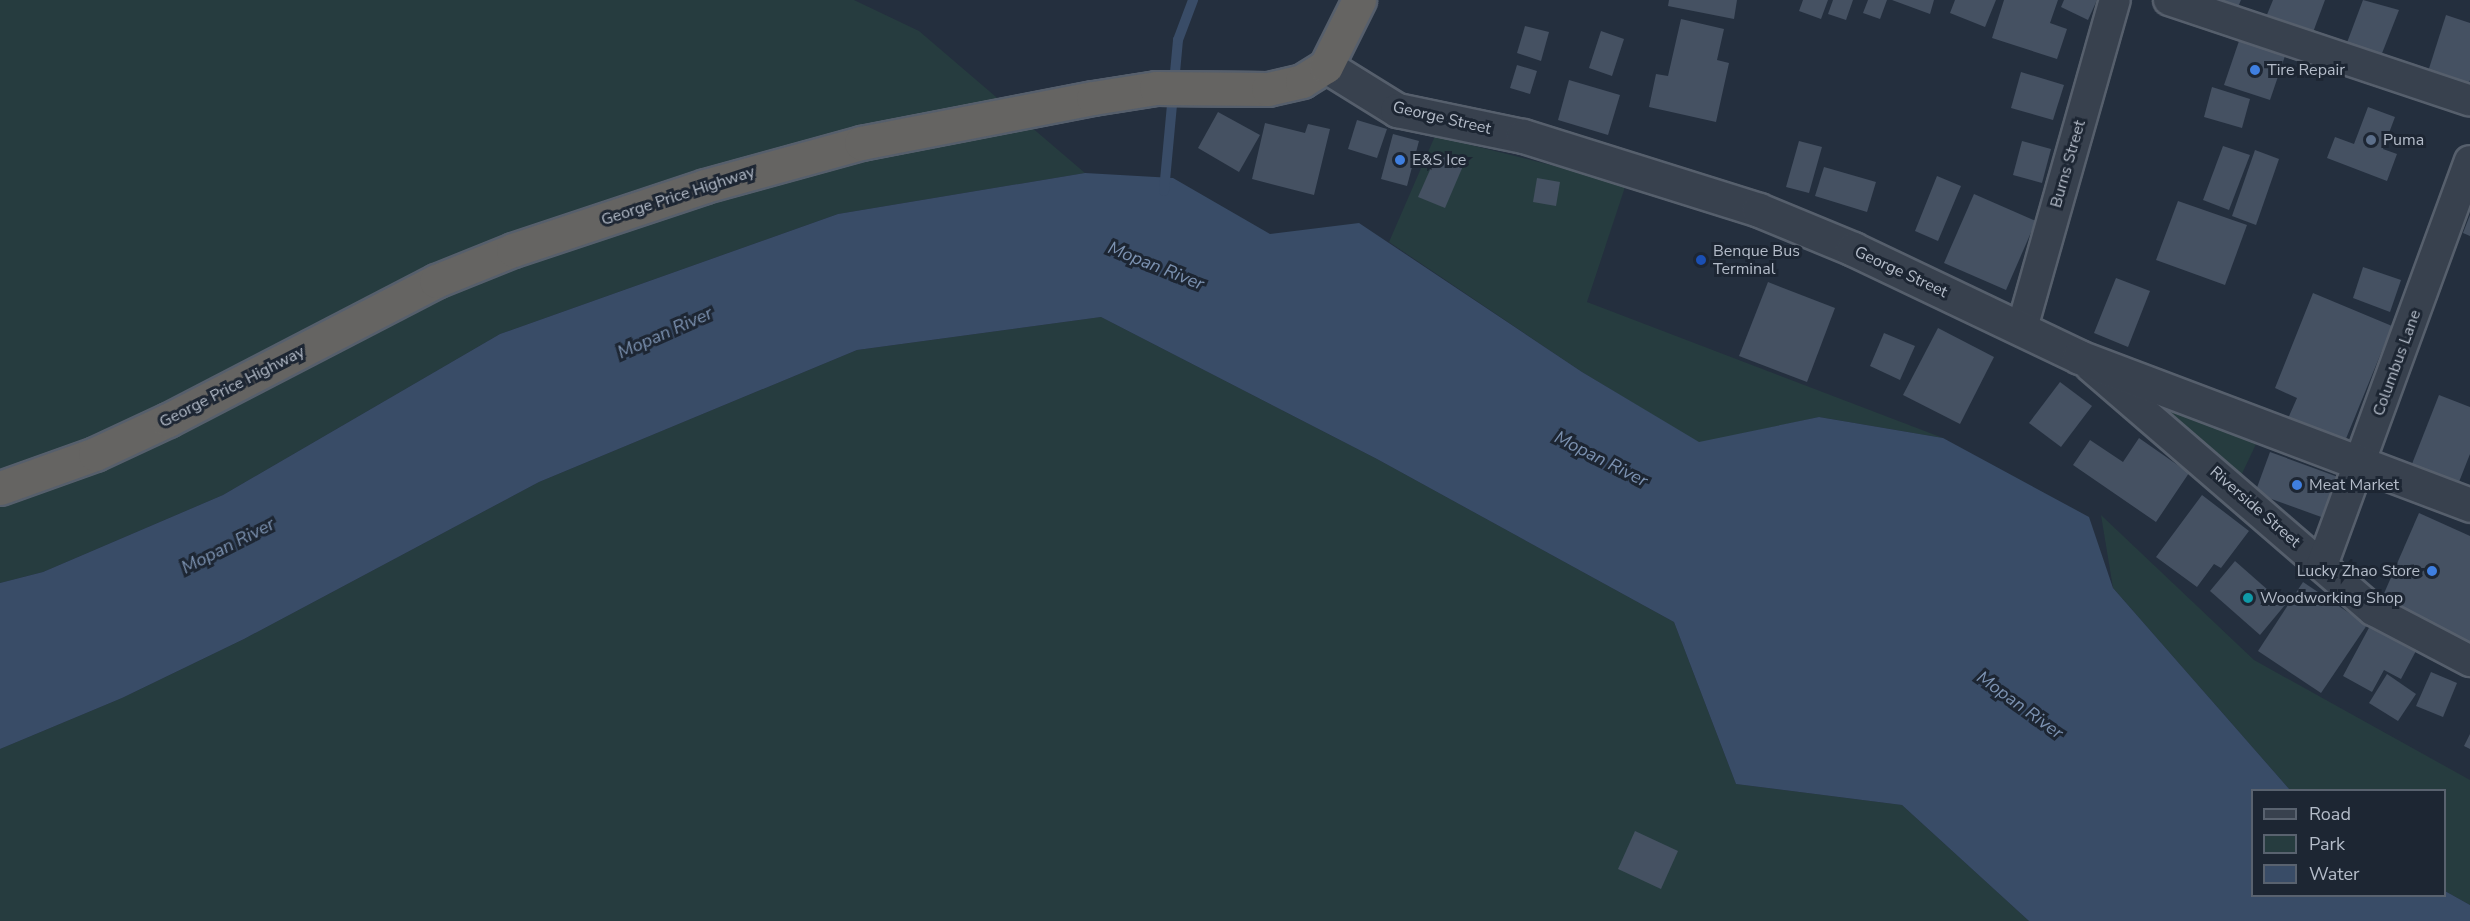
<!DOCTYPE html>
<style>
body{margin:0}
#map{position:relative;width:2470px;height:921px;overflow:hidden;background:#242f3e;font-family:"Nunito Sans",sans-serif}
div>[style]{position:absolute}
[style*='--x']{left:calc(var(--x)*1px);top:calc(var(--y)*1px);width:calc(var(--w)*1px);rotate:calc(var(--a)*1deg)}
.green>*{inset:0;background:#263c3f}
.water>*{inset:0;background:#394c67}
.stream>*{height:10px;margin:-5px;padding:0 5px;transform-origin:5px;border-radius:5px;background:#394c67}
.building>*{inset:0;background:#455162}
.roads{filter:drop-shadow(2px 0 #565f6c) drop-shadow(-2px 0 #565f6c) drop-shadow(0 2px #565f6c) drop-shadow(0 -2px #565f6c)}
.minor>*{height:30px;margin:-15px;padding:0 15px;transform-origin:15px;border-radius:15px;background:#38414e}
.tertiary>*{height:33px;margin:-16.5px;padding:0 16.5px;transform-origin:16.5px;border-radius:16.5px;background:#38414e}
.trunk>*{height:33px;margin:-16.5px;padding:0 16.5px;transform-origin:16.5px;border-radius:16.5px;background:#656462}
.dots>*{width:16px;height:16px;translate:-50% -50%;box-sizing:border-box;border:3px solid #1d2633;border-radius:50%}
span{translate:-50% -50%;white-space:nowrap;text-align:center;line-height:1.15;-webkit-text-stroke:6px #1d2633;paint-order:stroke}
.poi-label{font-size:16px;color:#b4bcc9}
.left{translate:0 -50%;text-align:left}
.right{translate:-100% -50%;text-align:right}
.street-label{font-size:16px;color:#b4bcc9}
.water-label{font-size:18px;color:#7c92b1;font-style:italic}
.legend{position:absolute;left:2251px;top:789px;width:195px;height:108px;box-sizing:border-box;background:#1d2633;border:2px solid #59626f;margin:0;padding:8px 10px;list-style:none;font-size:18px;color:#b4bcc9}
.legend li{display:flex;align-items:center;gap:12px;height:30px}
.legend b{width:30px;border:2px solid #59626f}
</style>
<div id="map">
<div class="green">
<i style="clip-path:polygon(0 0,854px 0,919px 31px,1085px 173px,838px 214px,500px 334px,223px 495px,43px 572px,0 583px)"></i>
<i style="clip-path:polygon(1435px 136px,1626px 184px,1587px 302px,1943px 438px,1819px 417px,1699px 443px,1582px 372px,1389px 242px)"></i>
<i style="clip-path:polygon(1101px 317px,1377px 459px,1674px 622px,1736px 784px,1902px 805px,2029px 921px,0 921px,0 749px,122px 698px,244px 639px,539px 482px,857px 350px)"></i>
<i style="clip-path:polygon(2142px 398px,2258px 440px,2238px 482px)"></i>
<i style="clip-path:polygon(2101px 515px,2254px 660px,2470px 780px,2470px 905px,2445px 891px,2444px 790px,2290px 790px,2113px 588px)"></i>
</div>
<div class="water">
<i style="clip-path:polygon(1085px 173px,1173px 178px,1270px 234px,1359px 223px,1582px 372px,1699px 442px,1819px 417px,1943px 438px,2089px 517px,2113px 588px,2290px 790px,2252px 790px,2252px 896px,2444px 896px,2445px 891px,2470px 905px,2470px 921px,2029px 921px,1902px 805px,1736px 784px,1674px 622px,1377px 459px,1101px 317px,857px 350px,539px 482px,244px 639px,122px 698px,0 749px,0 583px,43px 572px,223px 495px,500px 334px,838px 214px)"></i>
</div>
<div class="stream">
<i style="--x:1164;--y:191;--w:152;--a:-84.7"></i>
<i style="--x:1178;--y:40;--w:43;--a:-69.4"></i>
</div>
<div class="building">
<i style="clip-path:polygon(1669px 0,1737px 0,1734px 19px,1668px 6px)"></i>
<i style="clip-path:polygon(1803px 0,1828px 0,1821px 19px,1799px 11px)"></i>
<i style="clip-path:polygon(1833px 0,1853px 0,1846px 20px,1828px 14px)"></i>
<i style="clip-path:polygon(1868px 0,1887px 0,1880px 19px,1863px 13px)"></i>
<i style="clip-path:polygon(1892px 0,1934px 0,1930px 14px)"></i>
<i style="clip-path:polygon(1955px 0,1996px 0,1985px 27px,1950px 13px)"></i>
<i style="clip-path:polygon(2004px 0,2058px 0,2050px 23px,2067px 29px,2057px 59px,1992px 38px)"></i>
<i style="clip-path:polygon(2064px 0,2097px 0,2088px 20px,2061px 7px)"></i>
<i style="clip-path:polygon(2220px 0,2241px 0,2238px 7px)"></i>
<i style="clip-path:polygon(2273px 0,2325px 0,2312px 35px,2266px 17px)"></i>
<i style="clip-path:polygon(2363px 0,2399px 10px,2379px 61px,2345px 48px)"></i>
<i style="clip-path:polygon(2446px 15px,2470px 23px,2470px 80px,2466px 92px,2426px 78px)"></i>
<i style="clip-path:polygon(1681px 19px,1724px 29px,1717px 60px,1729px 63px,1716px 122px,1649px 107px,1656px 74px,1668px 76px)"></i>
<i style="clip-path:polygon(1525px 26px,1549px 32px,1541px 61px,1517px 53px)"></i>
<i style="clip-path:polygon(1601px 31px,1624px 39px,1612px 76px,1589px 68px)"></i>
<i style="clip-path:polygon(2239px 41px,2285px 56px,2270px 100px,2224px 85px)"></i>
<i style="clip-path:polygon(1517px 65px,1537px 71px,1530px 94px,1510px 88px)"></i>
<i style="clip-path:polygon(2021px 72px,2064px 85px,2053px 120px,2011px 108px)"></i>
<i style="clip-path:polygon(1569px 80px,1620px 95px,1608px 135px,1558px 120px)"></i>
<i style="clip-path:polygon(2212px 87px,2250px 99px,2242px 128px,2204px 117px)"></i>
<i style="clip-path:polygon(2368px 107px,2395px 117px,2383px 149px,2397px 154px,2387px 181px,2327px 158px,2335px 137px,2354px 144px)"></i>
<i style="clip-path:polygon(1218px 112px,1260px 135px,1239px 172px,1198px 148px)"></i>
<i style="clip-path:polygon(1357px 120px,1387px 129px,1377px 158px,1348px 149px)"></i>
<i style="clip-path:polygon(1265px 123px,1305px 133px,1308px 124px,1330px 129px,1314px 195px,1252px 179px)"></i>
<i style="clip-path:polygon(1393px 134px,1419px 141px,1407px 186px,1381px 179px)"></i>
<i style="clip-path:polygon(1799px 141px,1822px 147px,1809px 193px,1786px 187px)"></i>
<i style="clip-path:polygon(2022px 141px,2051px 149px,2042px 183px,2013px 175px)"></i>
<i style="clip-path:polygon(2223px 146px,2250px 155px,2229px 210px,2203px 200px)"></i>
<i style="clip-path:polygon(2255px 150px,2279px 159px,2256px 225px,2232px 216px)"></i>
<i style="clip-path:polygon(1437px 154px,1463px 166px,1445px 208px,1418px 197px)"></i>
<i style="clip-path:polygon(1824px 167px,1876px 182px,1867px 212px,1815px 196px)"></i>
<i style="clip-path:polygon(1937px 176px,1961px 186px,1938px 241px,1915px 231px)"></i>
<i style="clip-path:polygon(1537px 178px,1560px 182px,1556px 206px,1533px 202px)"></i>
<i style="clip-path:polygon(1974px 194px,2036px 221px,2006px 290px,1944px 263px)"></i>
<i style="clip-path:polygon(2178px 201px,2247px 225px,2225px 285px,2156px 260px)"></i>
<i style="clip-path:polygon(2470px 215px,2470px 236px,2463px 233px)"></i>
<i style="clip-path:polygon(2363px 267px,2401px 280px,2390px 312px,2353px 298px)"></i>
<i style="clip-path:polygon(2116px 278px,2150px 291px,2128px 347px,2094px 333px)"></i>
<i style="clip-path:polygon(1768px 282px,1835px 308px,1807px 382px,1739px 356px)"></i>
<i style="clip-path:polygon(2313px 293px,2392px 326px,2343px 446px,2286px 423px,2297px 398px,2275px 388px)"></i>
<i style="clip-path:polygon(1938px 328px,1994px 357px,1960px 424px,1903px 395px)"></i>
<i style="clip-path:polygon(1884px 333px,1915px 346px,1900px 380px,1870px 366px)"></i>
<i style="clip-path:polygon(2060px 382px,2092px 406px,2061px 447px,2029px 423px)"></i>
<i style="clip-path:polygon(2439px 395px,2470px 407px,2470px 454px,2457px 487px,2410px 469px)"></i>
<i style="clip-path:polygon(2139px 438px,2189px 473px,2156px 522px,2073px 465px,2090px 440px,2123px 462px)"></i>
<i style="clip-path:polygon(2270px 452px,2338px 477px,2324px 518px,2255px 493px)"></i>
<i style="clip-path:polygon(2202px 495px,2249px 531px,2221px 568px,2214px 564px,2197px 587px,2156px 557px)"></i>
<i style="clip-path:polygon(2419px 513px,2470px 536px,2470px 646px,2379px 605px)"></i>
<i style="clip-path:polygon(2235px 561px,2285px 605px,2260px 635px,2210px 591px)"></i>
<i style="clip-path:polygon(2303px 582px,2367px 625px,2321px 693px,2258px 651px)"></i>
<i style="clip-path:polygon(2371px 624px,2417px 649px,2401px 679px,2384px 670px,2372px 692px,2343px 676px)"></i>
<i style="clip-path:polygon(2431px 672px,2457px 683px,2443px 717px,2416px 706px)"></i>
<i style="clip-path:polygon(2387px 674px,2416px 694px,2398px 721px,2369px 703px)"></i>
<i style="clip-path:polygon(2470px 734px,2470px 749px,2464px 746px)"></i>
<i style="clip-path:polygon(1635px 831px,1678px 851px,1661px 889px,1618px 869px)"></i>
</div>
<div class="roads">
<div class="minor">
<i style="--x:2169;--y:0;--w:317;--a:18.5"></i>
<i style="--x:2022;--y:328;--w:341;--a:-74.2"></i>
<i style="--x:2090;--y:366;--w:374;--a:40.8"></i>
<i style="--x:2373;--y:610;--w:110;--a:27.7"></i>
<i style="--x:2322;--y:565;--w:430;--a:-69.9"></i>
</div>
<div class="tertiary">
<i style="--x:1326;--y:66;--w:84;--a:31.8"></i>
<i style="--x:1397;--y:110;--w:129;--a:11.7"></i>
<i style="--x:1523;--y:136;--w:247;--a:17.4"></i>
<i style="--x:1759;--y:210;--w:102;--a:22.5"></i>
<i style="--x:1853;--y:249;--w:250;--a:25.5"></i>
<i style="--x:2079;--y:357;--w:418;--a:20.7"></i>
</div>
<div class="trunk">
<i style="--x:0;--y:488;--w:101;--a:-19.7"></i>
<i style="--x:95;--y:454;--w:81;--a:-25"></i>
<i style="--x:168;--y:420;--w:302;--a:-27.4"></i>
<i style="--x:436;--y:281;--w:83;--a:-21.9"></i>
<i style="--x:513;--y:250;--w:202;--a:-18.4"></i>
<i style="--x:705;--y:186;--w:162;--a:-15.4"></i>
<i style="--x:861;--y:143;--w:236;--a:-11"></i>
<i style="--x:1093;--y:98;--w:64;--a:-9"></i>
<i style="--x:1156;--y:88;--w:112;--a:0.5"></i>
<i style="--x:1268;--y:89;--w:35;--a:-13"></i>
<i style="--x:1302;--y:81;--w:28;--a:-32"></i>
<i style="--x:1326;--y:66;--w:74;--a:-63.4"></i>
</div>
</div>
<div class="dots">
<i style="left:2255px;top:70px;background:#3f7fe0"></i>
<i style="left:2371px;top:140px;background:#5c6f8a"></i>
<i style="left:1400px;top:160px;background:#3f7fe0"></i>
<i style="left:1701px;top:260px;background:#1a4fb4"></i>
<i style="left:2297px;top:485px;background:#3f7fe0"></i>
<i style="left:2432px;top:571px;background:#3f7fe0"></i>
<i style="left:2248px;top:598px;background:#0f9aa8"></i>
</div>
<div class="poi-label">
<span class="left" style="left:2267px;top:70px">Tire Repair</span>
<span class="left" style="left:2383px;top:140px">Puma</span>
<span class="left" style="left:1412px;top:160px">E&amp;S Ice</span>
<span class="left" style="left:1713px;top:260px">Benque Bus<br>Terminal</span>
<span class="left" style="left:2309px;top:485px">Meat Market</span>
<span class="right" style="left:2420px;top:571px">Lucky Zhao Store</span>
<span class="left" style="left:2260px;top:598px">Woodworking Shop</span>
</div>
<div class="street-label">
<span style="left:1442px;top:118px;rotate:13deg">George Street</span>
<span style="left:2068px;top:164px;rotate:-74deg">Burns Street</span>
<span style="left:678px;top:196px;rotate:-18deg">George Price Highway</span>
<span style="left:1901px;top:272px;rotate:25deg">George Street</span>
<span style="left:2397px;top:363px;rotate:-70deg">Columbus Lane</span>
<span style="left:232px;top:387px;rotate:-27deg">George Price Highway</span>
<span style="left:2255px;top:507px;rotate:41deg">Riverside Street</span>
</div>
<div class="water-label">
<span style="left:1156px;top:266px;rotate:22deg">Mopan River</span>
<span style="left:665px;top:333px;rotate:-24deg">Mopan River</span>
<span style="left:1601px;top:459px;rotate:27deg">Mopan River</span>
<span style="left:228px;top:546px;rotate:-27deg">Mopan River</span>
<span style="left:2020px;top:705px;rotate:36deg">Mopan River</span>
</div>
<ul class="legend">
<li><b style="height:8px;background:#38414e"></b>Road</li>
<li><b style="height:16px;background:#263c3f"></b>Park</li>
<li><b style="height:16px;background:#394c67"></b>Water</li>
</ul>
</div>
